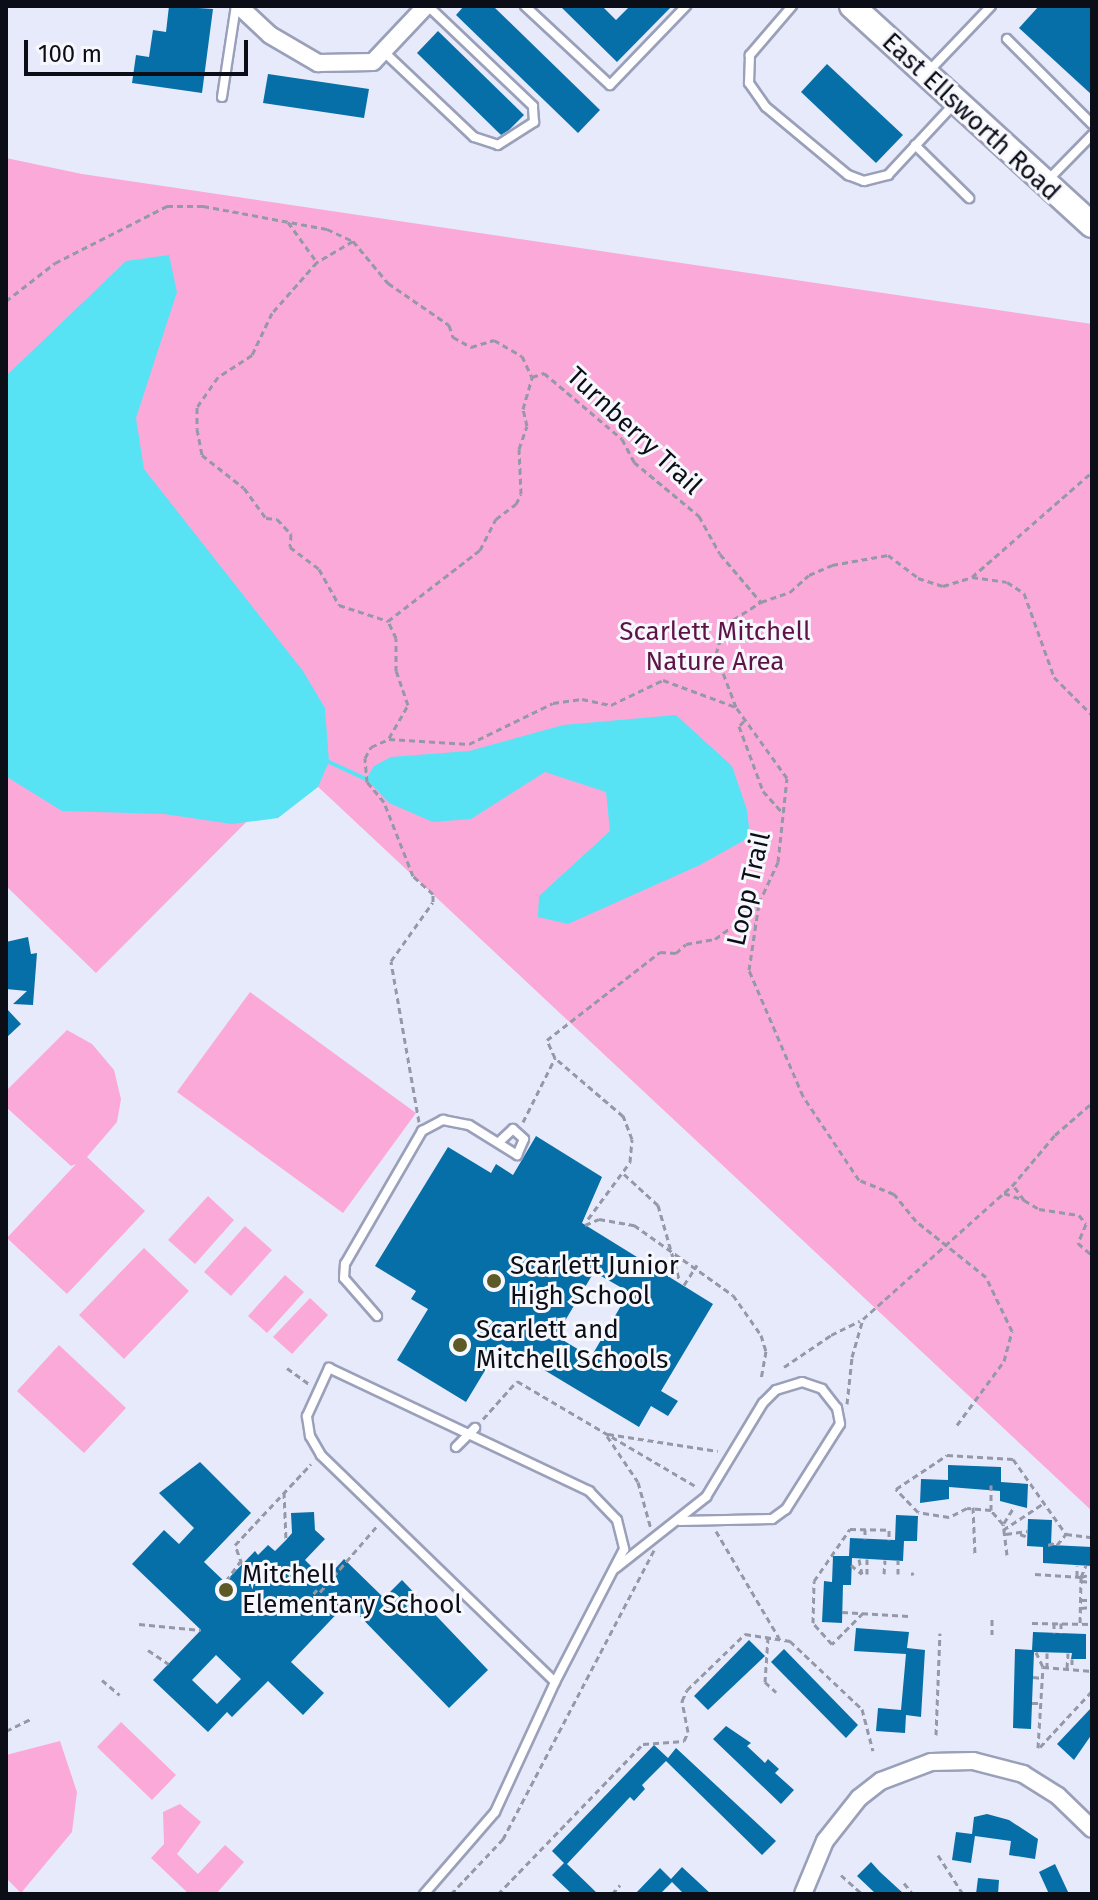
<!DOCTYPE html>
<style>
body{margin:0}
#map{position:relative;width:1098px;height:1900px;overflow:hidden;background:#e7eafb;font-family:"Fira Sans",sans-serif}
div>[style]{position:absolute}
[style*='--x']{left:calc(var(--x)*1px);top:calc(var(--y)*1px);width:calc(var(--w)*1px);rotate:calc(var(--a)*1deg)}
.green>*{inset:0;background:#fba9d8}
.water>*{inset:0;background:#58e3f5}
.stream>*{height:4px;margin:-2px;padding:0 2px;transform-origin:2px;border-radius:2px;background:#58e3f5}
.building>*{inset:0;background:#066fa7}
.path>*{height:3px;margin-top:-1.5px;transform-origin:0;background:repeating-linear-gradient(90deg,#9598a6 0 6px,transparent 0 10px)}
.roads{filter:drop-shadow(2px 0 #9ba0ba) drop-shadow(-2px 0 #9ba0ba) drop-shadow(0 2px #9ba0ba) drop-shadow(0 -2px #9ba0ba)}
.service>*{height:8px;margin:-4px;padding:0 4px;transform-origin:4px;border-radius:4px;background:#fff}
.minor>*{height:16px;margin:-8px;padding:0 8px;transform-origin:8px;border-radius:8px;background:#fff}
.secondary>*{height:24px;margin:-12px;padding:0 12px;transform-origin:12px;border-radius:12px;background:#fff}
.dots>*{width:22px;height:22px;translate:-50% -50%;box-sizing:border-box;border:4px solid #f7f8fe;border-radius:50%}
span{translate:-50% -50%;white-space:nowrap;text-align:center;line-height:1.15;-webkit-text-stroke:6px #f7f8fe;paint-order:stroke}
.street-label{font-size:26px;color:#0c0e17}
.park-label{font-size:26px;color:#5e1346}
.poi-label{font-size:26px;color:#0c0e17}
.left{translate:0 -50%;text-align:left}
.frame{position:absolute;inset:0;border:8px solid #0c0e17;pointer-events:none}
.scale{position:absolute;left:24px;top:40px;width:224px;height:36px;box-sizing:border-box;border:4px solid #0c0e17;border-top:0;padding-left:10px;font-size:24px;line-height:28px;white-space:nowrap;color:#0c0e17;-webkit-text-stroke:6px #f7f8fe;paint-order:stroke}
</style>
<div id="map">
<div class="green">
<i style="clip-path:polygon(6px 158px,82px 174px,1092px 324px,1092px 1511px,299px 769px,96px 973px,6px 886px)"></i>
<i style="clip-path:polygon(250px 992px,416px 1113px,343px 1213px,177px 1092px)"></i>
<i style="clip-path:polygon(67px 1030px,92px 1044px,114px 1070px,121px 1099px,117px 1122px,87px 1157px,145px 1211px,67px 1294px,7px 1238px,76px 1164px,71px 1166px,6px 1107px,6px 1091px)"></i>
<i style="clip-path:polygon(208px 1196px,234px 1220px,195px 1264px,168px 1240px)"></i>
<i style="clip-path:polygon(245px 1226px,272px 1250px,231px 1296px,204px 1272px)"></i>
<i style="clip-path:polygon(144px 1248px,189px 1291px,124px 1359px,79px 1315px)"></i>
<i style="clip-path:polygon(285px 1275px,304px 1292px,267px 1333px,248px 1316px)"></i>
<i style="clip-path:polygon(310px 1298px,328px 1315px,292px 1354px,273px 1337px)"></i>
<i style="clip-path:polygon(59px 1345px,126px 1408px,84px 1453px,17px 1391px)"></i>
<i style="clip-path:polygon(121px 1722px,176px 1775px,152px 1800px,97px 1747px)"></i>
<i style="clip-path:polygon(60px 1741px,77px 1792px,72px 1832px,21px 1893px,6px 1878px,6px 1755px)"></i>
<i style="clip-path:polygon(180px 1804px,201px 1822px,177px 1854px,198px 1874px,225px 1845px,244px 1862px,216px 1894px,189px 1894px,151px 1858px,164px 1844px,163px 1812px)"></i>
</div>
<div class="water">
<i style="clip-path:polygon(169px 255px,177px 292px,136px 418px,144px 469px,303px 671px,325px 708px,329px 762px,318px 787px,278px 818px,232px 824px,164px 814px,62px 811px,7px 777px,6px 376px,126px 261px)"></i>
<i style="clip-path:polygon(676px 715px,732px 766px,747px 810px,750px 837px,700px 865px,568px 924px,538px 917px,539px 896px,610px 831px,606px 792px,545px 772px,471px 819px,433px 822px,389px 803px,366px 779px,374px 766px,391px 757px,469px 751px,563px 725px)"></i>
</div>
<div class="stream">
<i style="--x:329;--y:762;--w:41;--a:24.7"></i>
</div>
<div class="building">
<i style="clip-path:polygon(169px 6px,213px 9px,202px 93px,132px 83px,136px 55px,149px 57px,153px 30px,166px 32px)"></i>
<i style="clip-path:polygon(464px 6px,493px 6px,600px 110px,578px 133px,456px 15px)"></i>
<i style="clip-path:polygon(560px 6px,602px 6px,616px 20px,630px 6px,672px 6px,617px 62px)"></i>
<i style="clip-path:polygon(1039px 6px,1092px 6px,1092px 95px,1019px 28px)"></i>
<i style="clip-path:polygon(438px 31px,524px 115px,509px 130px,501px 135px,417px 53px)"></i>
<i style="clip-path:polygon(827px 64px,903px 135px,876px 163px,801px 92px)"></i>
<i style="clip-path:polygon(268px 74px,369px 89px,364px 118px,263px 103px)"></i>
<i style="clip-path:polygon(28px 937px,31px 954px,37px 953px,33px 1005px,13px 1004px,27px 991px,6px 989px,6px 942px)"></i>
<i style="clip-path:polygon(6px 1008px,21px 1024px,6px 1038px)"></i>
<i style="clip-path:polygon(evenodd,536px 1136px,602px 1177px,582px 1223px,713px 1304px,661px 1391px,678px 1401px,668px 1416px,651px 1406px,639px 1427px,501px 1344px,466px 1402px,397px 1360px,428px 1309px,411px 1299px,416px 1291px,375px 1266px,448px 1147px,491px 1173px,496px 1164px,513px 1175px,536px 1136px,594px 1272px,629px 1292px,591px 1357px,556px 1336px,594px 1272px)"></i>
<i style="clip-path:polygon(evenodd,200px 1462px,251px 1513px,204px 1562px,225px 1582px,255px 1551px,258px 1555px,268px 1545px,275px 1551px,286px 1540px,292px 1533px,291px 1513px,314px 1512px,315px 1530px,325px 1539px,305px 1560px,325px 1580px,344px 1559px,384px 1598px,402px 1580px,488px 1670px,449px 1708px,347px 1603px,291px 1662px,324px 1693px,303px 1715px,268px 1681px,232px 1717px,227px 1712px,208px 1732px,153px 1680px,201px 1630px,132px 1564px,164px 1530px,179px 1544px,194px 1528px,159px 1493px,200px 1462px,216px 1655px,241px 1679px,217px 1704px,192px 1680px,216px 1655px)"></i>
<i style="clip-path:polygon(948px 1465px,1001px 1467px,1001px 1482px,1028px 1484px,1027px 1508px,1000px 1501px,1000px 1491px,949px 1487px,949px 1499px,920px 1503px,921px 1479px,948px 1480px)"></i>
<i style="clip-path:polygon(896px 1515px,918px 1516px,917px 1541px,904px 1541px,903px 1561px,852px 1558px,851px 1585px,843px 1585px,842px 1623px,822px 1622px,824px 1581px,832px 1582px,833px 1556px,849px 1556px,850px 1538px,895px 1540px)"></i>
<i style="clip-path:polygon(1028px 1519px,1052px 1520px,1051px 1545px,1092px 1547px,1092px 1566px,1043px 1563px,1043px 1547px,1027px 1546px)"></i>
<i style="clip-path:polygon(856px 1628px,909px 1632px,907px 1648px,925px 1650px,921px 1717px,906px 1715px,905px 1733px,876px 1731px,878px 1708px,901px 1710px,906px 1654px,854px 1651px)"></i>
<i style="clip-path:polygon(1033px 1632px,1086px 1634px,1086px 1659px,1071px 1659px,1072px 1653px,1034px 1652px,1031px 1729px,1013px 1728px,1015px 1649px,1032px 1650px)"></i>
<i style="clip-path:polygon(749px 1640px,765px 1656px,708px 1710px,694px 1696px)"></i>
<i style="clip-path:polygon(784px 1649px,858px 1725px,846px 1738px,771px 1662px)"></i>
<i style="clip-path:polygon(1092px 1707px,1092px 1734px,1074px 1760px,1057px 1744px)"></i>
<i style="clip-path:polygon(726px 1726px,751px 1743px,747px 1746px,765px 1763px,768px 1759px,779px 1769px,775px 1773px,794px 1790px,781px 1804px,713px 1739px)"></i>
<i style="clip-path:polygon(654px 1745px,668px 1758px,676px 1748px,776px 1841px,762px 1855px,666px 1761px,642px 1785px,645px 1789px,634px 1801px,630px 1797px,567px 1864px,598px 1894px,572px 1894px,552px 1875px,564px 1863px,552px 1851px)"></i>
<i style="clip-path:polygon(987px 1814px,1009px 1820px,1038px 1839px,1035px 1859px,1009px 1855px,1011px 1841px,975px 1836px,971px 1863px,952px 1860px,956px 1832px,972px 1834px,974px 1817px)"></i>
<i style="clip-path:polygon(871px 1862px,880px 1872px,904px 1894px,876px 1894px,857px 1876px)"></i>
<i style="clip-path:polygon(1055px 1864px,1069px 1894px,1049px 1894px,1039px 1872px)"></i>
<i style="clip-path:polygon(682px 1867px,711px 1894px,684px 1894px,672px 1882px,660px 1894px,635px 1894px,660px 1868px,671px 1879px)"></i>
<i style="clip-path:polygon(978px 1878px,999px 1880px,998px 1894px,976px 1894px)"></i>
</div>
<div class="path">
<i style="--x:288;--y:222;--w:48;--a:54.3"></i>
<i style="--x:353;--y:241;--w:42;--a:149.7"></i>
<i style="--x:317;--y:262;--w:68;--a:131.4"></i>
<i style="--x:272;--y:313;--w:47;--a:115.5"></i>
<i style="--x:252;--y:355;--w:40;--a:147.1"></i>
<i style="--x:218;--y:377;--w:37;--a:125"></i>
<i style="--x:197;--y:407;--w:22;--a:90"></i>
<i style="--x:197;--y:429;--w:26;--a:79"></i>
<i style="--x:202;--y:455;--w:53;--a:38.2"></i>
<i style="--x:244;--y:488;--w:37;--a:54"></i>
<i style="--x:266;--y:518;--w:11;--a:5"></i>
<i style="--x:277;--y:519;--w:21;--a:47"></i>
<i style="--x:291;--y:534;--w:13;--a:94"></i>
<i style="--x:290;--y:547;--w:36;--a:37"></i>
<i style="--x:319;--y:569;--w:41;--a:60.9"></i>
<i style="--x:339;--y:605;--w:52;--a:18.1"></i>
<i style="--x:6;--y:301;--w:62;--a:-37.8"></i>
<i style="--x:55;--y:263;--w:126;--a:-27"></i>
<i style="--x:167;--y:206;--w:36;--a:0"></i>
<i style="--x:203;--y:206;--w:126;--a:10.5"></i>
<i style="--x:327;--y:229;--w:29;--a:25"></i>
<i style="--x:353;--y:241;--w:55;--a:50.2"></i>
<i style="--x:388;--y:283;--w:74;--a:34.5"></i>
<i style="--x:449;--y:325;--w:13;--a:72"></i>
<i style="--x:453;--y:337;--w:21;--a:29"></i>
<i style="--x:471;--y:347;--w:24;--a:-17"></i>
<i style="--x:494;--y:340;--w:32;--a:30"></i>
<i style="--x:522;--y:356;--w:23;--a:65"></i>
<i style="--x:532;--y:377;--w:13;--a:-18"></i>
<i style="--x:544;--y:373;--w:102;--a:40.2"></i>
<i style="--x:622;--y:439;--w:26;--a:62"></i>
<i style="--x:634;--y:462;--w:85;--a:39.7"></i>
<i style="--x:699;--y:516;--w:43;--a:61.1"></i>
<i style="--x:720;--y:554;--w:63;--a:49.5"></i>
<i style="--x:972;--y:577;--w:159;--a:-41.2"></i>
<i style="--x:744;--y:721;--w:7;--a:135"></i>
<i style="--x:739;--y:726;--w:69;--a:69.7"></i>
<i style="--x:763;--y:791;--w:30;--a:48"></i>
<i style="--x:389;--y:738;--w:38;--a:-60"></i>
<i style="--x:408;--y:705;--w:36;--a:-109"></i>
<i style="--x:396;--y:671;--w:33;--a:-90"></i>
<i style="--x:396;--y:638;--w:19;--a:-115"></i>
<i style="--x:388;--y:621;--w:116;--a:-37.7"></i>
<i style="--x:480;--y:550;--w:35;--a:-63"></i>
<i style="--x:496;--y:519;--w:25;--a:-37"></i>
<i style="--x:516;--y:504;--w:11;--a:-63"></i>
<i style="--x:521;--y:494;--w:45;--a:-92.5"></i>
<i style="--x:519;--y:449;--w:24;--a:-71"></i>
<i style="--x:527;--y:426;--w:17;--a:-103"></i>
<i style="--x:523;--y:409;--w:33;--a:-74"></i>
<i style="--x:419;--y:1122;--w:163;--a:-99.9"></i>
<i style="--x:391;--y:961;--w:72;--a:-54.6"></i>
<i style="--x:433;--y:902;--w:8;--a:-90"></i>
<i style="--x:433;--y:894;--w:27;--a:-138"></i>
<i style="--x:413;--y:876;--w:79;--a:-111.4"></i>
<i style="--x:384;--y:802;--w:26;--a:-130"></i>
<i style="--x:367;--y:782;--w:24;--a:-95"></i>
<i style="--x:365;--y:758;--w:13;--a:-61"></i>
<i style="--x:371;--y:747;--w:20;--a:-24"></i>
<i style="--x:389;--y:739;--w:80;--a:3.6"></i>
<i style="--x:469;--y:744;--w:93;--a:-26"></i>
<i style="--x:553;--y:703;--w:29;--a:-8"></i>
<i style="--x:582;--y:699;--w:30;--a:12"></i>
<i style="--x:611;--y:705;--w:58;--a:-25.7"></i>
<i style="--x:663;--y:680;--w:78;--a:20.3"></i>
<i style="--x:523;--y:1122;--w:72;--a:-63.4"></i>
<i style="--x:624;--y:1174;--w:46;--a:42.4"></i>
<i style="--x:658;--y:1205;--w:80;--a:74.1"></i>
<i style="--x:1004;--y:1193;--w:21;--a:19"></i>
<i style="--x:1024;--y:1200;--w:19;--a:-126"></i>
<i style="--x:1024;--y:1200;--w:17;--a:31"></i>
<i style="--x:1039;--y:1209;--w:40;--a:8.5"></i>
<i style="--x:1079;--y:1215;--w:11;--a:52"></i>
<i style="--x:1086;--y:1224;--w:21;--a:113"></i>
<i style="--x:1078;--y:1243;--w:18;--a:41"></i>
<i style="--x:588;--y:1219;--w:71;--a:-53.6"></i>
<i style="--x:630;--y:1162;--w:23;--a:-85"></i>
<i style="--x:632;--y:1139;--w:25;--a:-111"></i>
<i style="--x:623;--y:1116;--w:89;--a:-139.5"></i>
<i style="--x:555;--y:1058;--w:20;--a:-114"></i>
<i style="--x:547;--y:1040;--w:143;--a:-37.9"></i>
<i style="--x:660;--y:952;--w:16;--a:4"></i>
<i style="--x:676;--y:953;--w:13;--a:-42"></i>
<i style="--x:686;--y:944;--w:29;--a:-10"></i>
<i style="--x:715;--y:939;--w:24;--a:-36"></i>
<i style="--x:734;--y:925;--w:21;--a:-3"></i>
<i style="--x:585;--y:1225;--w:15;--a:-23"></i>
<i style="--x:599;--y:1219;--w:36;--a:10"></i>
<i style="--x:634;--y:1225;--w:121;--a:35.3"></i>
<i style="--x:733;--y:1295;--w:49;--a:55"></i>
<i style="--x:761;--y:1335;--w:17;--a:73"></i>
<i style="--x:766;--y:1351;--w:29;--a:100"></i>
<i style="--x:684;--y:1285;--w:24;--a:-57"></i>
<i style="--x:784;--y:1367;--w:57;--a:-34.2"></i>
<i style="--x:831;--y:1335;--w:32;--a:-26"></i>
<i style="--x:287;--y:1368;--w:29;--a:36"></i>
<i style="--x:847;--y:1404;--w:47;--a:-83.9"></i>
<i style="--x:852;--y:1357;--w:40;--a:-74"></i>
<i style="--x:863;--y:1319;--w:200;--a:-41.8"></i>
<i style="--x:1012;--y:1186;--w:67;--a:-49.9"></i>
<i style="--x:1055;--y:1135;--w:49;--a:-40.9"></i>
<i style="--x:483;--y:1419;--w:51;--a:-48.2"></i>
<i style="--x:517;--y:1381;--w:209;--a:30.5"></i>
<i style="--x:957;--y:1425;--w:79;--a:-53.7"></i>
<i style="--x:1004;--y:1361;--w:31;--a:-75"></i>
<i style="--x:1012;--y:1331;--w:60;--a:-115.7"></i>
<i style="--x:986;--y:1277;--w:90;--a:-141.3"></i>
<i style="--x:916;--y:1221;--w:35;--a:-129"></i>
<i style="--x:894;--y:1194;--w:38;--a:-158"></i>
<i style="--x:859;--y:1180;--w:101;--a:-123.7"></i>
<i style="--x:803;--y:1096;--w:137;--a:-113.2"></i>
<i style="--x:749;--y:970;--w:68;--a:-81.5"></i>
<i style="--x:759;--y:903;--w:45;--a:-65.1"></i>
<i style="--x:778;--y:862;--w:84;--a:-83.9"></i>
<i style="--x:787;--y:778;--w:87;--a:-125.7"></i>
<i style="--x:736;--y:707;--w:57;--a:-110.7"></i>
<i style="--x:716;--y:654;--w:30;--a:-73"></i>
<i style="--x:725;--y:625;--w:43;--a:-32.6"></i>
<i style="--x:761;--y:602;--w:31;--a:-19"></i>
<i style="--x:790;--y:592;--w:25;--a:-42"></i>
<i style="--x:809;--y:575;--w:25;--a:-23"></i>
<i style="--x:832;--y:565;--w:57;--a:-10.1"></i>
<i style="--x:888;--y:555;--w:38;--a:37"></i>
<i style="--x:918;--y:578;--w:26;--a:18"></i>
<i style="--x:943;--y:586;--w:30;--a:-17"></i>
<i style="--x:972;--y:577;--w:35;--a:8"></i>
<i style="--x:1007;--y:582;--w:20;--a:33"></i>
<i style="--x:1024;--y:593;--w:89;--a:70.3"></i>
<i style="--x:1054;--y:677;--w:54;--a:45"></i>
<i style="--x:608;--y:1434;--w:111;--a:8.8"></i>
<i style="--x:607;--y:1436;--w:55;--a:56"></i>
<i style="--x:638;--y:1482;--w:49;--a:74.5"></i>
<i style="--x:284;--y:1492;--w:48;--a:87.6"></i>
<i style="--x:973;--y:1507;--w:47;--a:87.6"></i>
<i style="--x:991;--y:1510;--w:25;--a:-90"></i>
<i style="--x:1004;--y:1523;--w:19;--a:-58"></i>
<i style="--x:865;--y:1529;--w:10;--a:90"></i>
<i style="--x:1003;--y:1530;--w:49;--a:-33.4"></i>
<i style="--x:716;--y:1531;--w:124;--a:59.5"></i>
<i style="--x:1006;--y:1534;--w:22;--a:-8"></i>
<i style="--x:1020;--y:1534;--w:9;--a:21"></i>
<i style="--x:1048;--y:1545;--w:9;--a:-18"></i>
<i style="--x:1057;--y:1545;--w:14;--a:-51"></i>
<i style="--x:1007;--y:1555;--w:31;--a:-97"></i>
<i style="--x:1003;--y:1524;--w:18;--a:-131"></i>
<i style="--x:991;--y:1510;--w:24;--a:-175"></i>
<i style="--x:967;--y:1508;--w:20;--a:153"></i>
<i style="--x:949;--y:1517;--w:31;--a:-171"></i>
<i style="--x:918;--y:1512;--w:32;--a:-134"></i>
<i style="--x:896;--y:1489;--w:61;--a:-33.7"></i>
<i style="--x:947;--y:1455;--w:66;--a:3.5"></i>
<i style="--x:1013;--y:1459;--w:92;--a:54.8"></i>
<i style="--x:1066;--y:1534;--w:26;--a:7"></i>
<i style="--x:859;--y:1559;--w:15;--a:79"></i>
<i style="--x:242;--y:1564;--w:20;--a:-110"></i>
<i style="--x:235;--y:1545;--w:111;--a:-46.8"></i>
<i style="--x:851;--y:1565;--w:14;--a:39"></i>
<i style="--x:867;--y:1574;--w:15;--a:-90"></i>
<i style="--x:884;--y:1574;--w:14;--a:-86"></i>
<i style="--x:898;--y:1574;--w:14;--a:-90"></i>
<i style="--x:911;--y:1574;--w:3;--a:-18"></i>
<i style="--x:1035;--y:1574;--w:46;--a:3.7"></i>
<i style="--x:1081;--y:1577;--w:47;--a:91.2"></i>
<i style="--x:1077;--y:1577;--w:11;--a:-90"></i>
<i style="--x:1081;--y:1577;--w:13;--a:-67"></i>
<i style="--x:1081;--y:1577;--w:11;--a:-15"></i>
<i style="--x:226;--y:1581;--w:24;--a:-54"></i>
<i style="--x:1081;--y:1581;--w:11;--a:5"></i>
<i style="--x:320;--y:1592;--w:87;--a:-49.2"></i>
<i style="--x:1081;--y:1600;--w:11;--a:0"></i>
<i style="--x:279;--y:1605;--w:28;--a:-8"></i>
<i style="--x:307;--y:1601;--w:15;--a:-48"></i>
<i style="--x:1081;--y:1608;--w:10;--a:-6"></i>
<i style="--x:842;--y:1612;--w:67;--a:3.4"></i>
<i style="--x:863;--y:1613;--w:44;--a:135"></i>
<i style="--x:832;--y:1644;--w:28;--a:-132"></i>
<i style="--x:813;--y:1623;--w:42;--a:-88.6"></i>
<i style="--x:814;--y:1581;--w:63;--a:-55.3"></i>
<i style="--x:850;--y:1529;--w:39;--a:1"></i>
<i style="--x:889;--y:1530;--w:10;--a:90"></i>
<i style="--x:992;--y:1619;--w:16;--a:90"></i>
<i style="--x:1032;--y:1623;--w:60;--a:1"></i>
<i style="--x:1054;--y:1623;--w:10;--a:90"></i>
<i style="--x:1061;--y:1623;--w:10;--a:90"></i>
<i style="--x:139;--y:1624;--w:62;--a:5.5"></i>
<i style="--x:768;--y:1637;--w:45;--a:93.8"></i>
<i style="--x:765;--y:1682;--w:15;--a:42"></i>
<i style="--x:148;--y:1650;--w:25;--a:34"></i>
<i style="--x:1036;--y:1652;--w:17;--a:65"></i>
<i style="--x:1047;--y:1653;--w:14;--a:90"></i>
<i style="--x:1072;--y:1659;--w:9;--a:90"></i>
<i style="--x:1067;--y:1668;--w:15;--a:-86"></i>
<i style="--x:1033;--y:1677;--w:9;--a:6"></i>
<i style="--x:102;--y:1680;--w:23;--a:40"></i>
<i style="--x:1032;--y:1703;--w:9;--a:0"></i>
<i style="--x:6;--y:1731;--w:30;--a:-26"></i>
<i style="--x:936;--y:1735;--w:102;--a:-87.8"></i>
<i style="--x:1040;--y:1747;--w:76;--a:-47.1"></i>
<i style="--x:1038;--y:1748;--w:81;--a:-86.5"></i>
<i style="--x:1043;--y:1667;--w:49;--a:4.7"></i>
<i style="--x:938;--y:1855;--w:46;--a:57.3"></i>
<i style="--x:841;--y:1875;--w:28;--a:42"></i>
<i style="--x:904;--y:1883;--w:14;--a:51"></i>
<i style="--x:451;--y:1894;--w:76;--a:-46.6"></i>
<i style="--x:503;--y:1839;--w:326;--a:-62.4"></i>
<i style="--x:498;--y:1894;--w:209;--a:-46"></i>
<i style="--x:643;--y:1744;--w:41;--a:-4.2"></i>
<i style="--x:684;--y:1741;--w:10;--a:-66"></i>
<i style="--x:688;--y:1732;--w:32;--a:-101"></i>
<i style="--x:682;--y:1701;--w:12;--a:-66"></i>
<i style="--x:687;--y:1690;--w:81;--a:-44"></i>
<i style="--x:745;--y:1634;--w:46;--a:8.8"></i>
<i style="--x:790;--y:1641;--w:99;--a:43.4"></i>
<i style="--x:862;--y:1709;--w:43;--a:75.3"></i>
<i style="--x:612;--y:1894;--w:12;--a:-48"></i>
</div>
<div class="roads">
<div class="service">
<i style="--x:525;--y:6;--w:116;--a:42.9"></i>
<i style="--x:610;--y:85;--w:110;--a:-46.1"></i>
<i style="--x:792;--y:6;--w:65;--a:130.6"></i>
<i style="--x:750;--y:55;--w:28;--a:92"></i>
<i style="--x:749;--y:83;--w:29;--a:55"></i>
<i style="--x:766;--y:107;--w:107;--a:39.7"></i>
<i style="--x:848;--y:175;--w:17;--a:21"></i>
<i style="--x:864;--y:181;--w:25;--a:-14"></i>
<i style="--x:888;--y:175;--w:97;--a:-47.1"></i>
<i style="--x:1007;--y:39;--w:120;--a:45"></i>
<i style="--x:383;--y:51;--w:125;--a:43.4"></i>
<i style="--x:474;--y:137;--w:25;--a:18"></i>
<i style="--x:498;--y:145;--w:43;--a:-32.6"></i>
<i style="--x:534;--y:122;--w:16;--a:-94"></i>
<i style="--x:533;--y:106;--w:145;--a:-136.4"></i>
<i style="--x:928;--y:72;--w:91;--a:-46.3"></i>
<i style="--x:222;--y:97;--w:92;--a:-81.3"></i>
<i style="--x:915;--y:145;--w:76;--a:44.5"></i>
<i style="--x:1047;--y:181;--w:64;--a:-45.6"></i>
<i style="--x:377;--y:1316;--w:50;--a:-131"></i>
<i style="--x:344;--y:1278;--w:14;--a:-86"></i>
<i style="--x:345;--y:1264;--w:154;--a:-59.9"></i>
<i style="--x:422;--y:1131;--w:24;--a:-28"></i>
<i style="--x:443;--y:1120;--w:26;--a:11"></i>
<i style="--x:469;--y:1125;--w:57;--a:32"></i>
<i style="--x:517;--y:1155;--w:17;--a:-66"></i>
<i style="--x:524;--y:1139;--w:15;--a:-138"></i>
<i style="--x:513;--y:1129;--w:19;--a:137"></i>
<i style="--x:329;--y:1368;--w:288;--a:25.3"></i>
<i style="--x:589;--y:1491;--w:40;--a:46"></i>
<i style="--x:617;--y:1520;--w:30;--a:76"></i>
<i style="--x:624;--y:1549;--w:150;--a:117.4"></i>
<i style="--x:555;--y:1682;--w:326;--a:-135.9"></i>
<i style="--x:321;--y:1455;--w:22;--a:-120"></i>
<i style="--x:310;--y:1436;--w:20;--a:-99"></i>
<i style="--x:307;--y:1416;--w:53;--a:-65.4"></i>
<i style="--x:456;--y:1447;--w:27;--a:-45"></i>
<i style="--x:616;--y:1568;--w:115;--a:-38.3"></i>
<i style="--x:706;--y:1497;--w:110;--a:-58.8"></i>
<i style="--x:763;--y:1403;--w:18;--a:-45"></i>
<i style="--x:776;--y:1390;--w:27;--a:-17"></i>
<i style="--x:802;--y:1382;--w:21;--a:19"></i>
<i style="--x:822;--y:1389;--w:24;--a:52"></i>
<i style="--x:837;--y:1408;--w:16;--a:79"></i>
<i style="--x:840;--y:1424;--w:101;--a:122.4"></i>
<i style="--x:786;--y:1509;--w:17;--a:144"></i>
<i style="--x:772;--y:1519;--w:92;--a:178.8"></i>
<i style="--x:424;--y:1894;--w:108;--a:-49.1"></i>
<i style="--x:495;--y:1812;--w:143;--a:-65.2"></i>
</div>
<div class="minor">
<i style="--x:239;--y:6;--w:42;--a:43.1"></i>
<i style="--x:270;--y:35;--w:56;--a:30.3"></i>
<i style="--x:318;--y:63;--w:55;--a:-1"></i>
<i style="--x:373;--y:62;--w:77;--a:-46.6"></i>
<i style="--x:803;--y:1894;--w:57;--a:-67.5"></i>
<i style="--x:825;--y:1841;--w:55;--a:-51.7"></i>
<i style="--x:859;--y:1798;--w:28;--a:-38"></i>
<i style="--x:881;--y:1781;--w:53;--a:-20.8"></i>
<i style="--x:931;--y:1762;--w:42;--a:-1.4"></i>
<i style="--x:973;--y:1761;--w:52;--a:14.6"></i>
<i style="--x:1023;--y:1774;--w:41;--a:32.2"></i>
<i style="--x:1058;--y:1796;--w:47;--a:44.1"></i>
</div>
<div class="secondary">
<i style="--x:852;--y:6;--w:325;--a:42.4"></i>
</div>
</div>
<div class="dots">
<i style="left:494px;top:1281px;background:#5e5a27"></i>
<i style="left:460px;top:1345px;background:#5e5a27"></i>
<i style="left:226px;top:1590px;background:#5e5a27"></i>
</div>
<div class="street-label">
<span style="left:971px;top:117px;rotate:43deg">East Ellsworth Road</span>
<span style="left:634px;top:431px;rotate:43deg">Turnberry Trail</span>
<span style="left:749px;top:889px;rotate:-77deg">Loop Trail</span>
</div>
<div class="park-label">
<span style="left:715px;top:647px">Scarlett Mitchell<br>Nature Area</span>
</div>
<div class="poi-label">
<span class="left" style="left:510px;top:1281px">Scarlett Junior<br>High School</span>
<span class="left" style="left:476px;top:1345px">Scarlett and<br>Mitchell Schools</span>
<span class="left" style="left:242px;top:1590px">Mitchell<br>Elementary School</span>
</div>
<div class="frame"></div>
<div class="scale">100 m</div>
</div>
